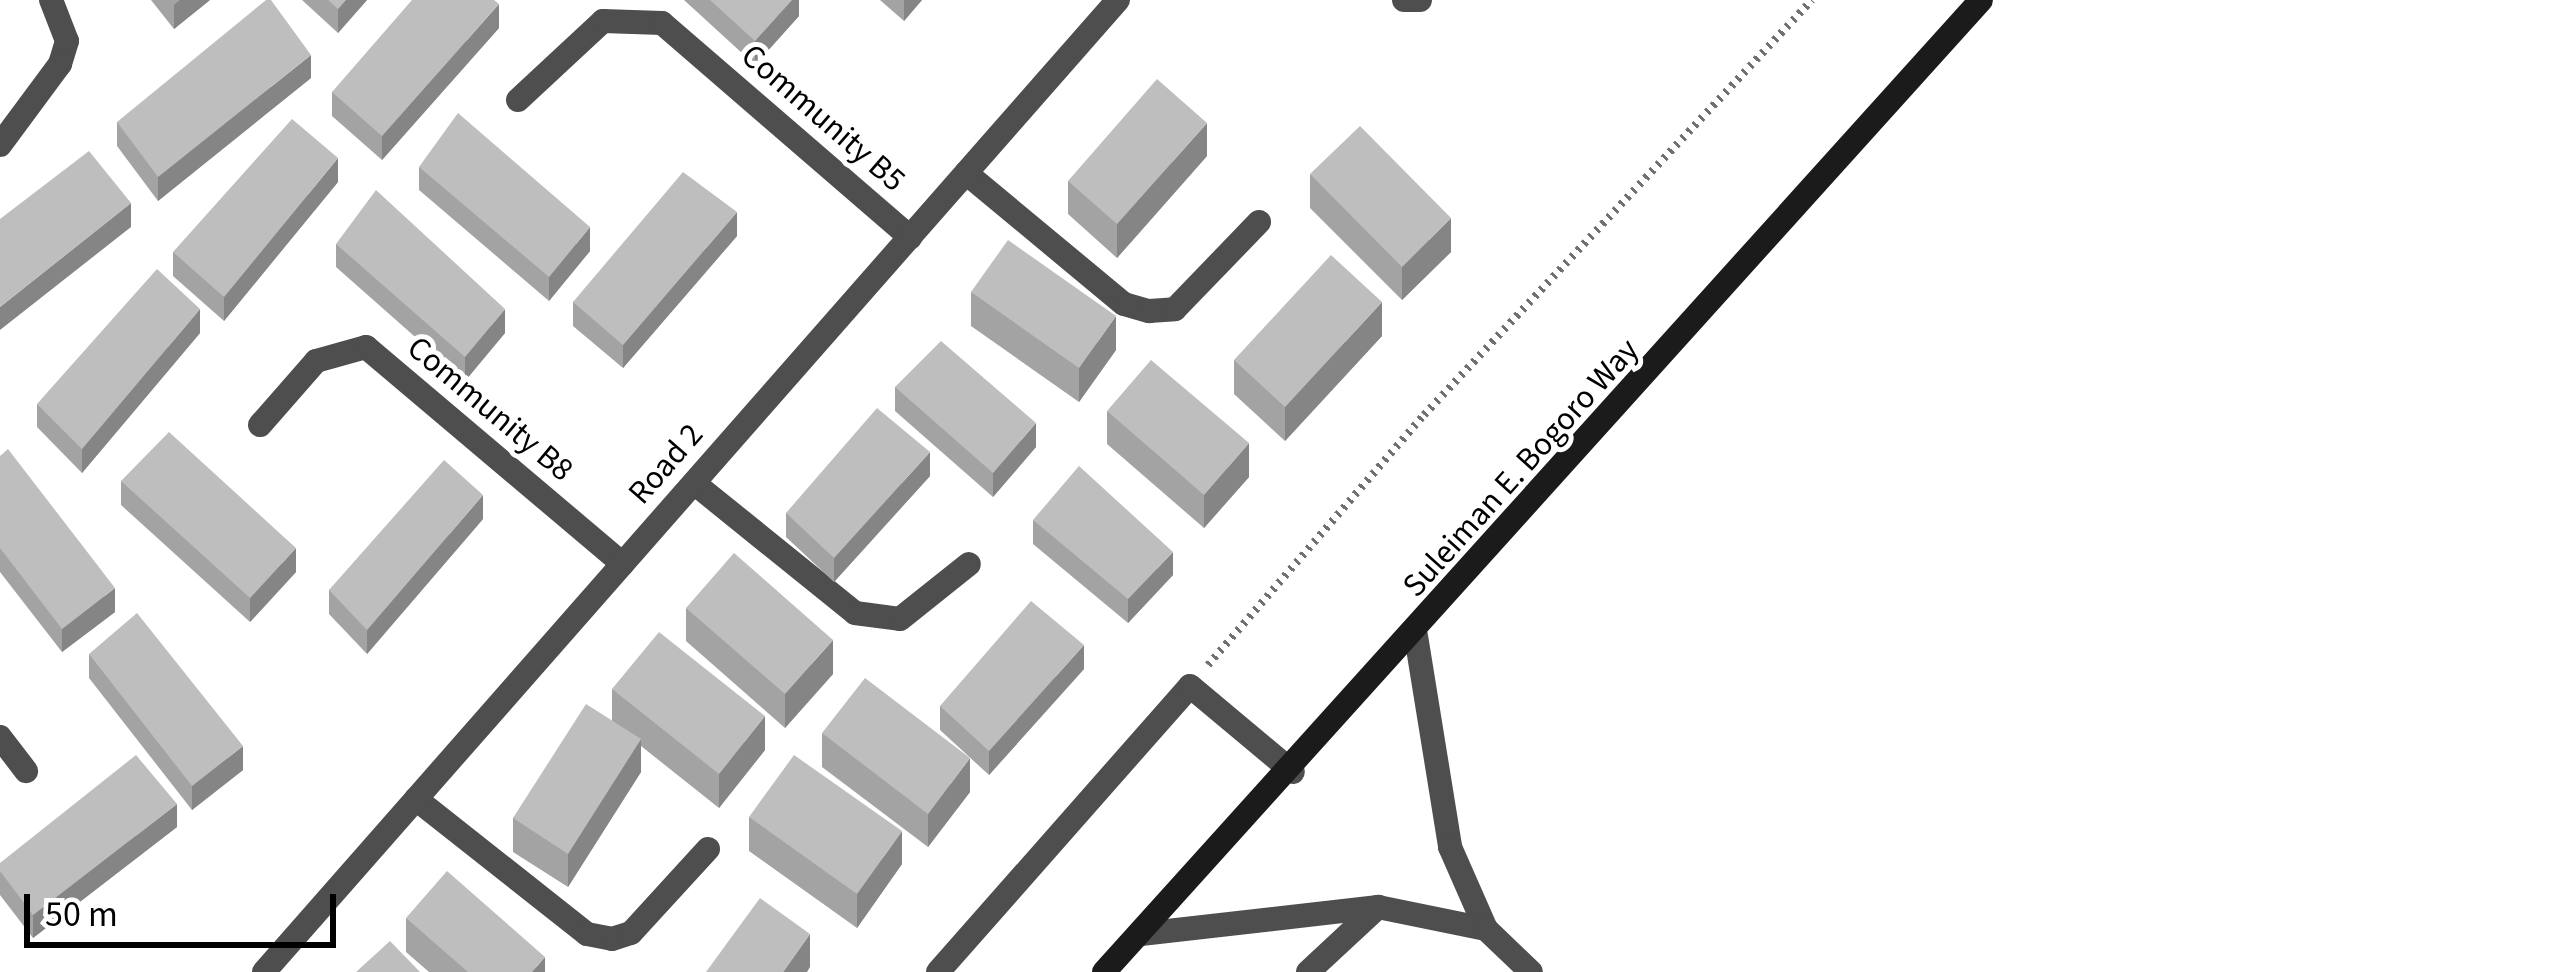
<!DOCTYPE html>
<style>
body{margin:0}
#map{position:relative;width:2559px;height:972px;overflow:hidden;background:#fff;font-family:"Source Sans 3",sans-serif}
div>[style]{position:absolute}
[style*='--x']{left:calc(var(--x)*1px);top:calc(var(--y)*1px);width:calc(var(--w)*1px);rotate:calc(var(--a)*1deg)}
.path>*{height:8px;margin-top:-4px;transform-origin:0;background:repeating-linear-gradient(90deg,#707070 0 3px,transparent 0 9px)}
.minor>*{height:24px;margin:-12px;padding:0 12px;transform-origin:12px;border-radius:12px;background:#4e4e4e}
.tertiary>*{height:24px;margin:-12px;padding:0 12px;transform-origin:12px;border-radius:12px;background:#4e4e4e}
.secondary>*{height:24px;margin:-12px;padding:0 12px;transform-origin:12px;border-radius:12px;background:#1b1b1b}
.wall>*{inset:0;background:#a3a3a3}
.shaded-wall>*{inset:0;background:#858585}
.building>*{inset:0;background:#bebebe}
span{translate:-50% -50%;white-space:nowrap;text-align:center;line-height:1.15;-webkit-text-stroke:10px #fff;paint-order:stroke}
.street-label{font-size:33px;color:#000}
.scale{position:absolute;left:24px;top:894px;width:312px;height:54px;box-sizing:border-box;border:6px solid #000;border-top:0;padding-left:15px;font-size:36px;line-height:42px;white-space:nowrap;color:#000;-webkit-text-stroke:9px #fff;paint-order:stroke}
</style>
<div id="map">
<div class="path">
<i style="--x:1208;--y:665;--w:330;--a:-49.2"></i>
<i style="--x:1424;--y:415;--w:568;--a:-46.93"></i>
</div>
<div class="minor">
<i style="--x:1404;--y:0;--w:16;--a:0"></i>
<i style="--x:518;--y:100;--w:116;--a:-42.9"></i>
<i style="--x:603;--y:21;--w:59;--a:1.9"></i>
<i style="--x:662;--y:23;--w:328;--a:40.8"></i>
<i style="--x:0;--y:145;--w:101;--a:-53.5"></i>
<i style="--x:60;--y:64;--w:24;--a:-73"></i>
<i style="--x:67;--y:41;--w:44;--a:-111.3"></i>
<i style="--x:966;--y:173;--w:205;--a:39.7"></i>
<i style="--x:1124;--y:304;--w:26;--a:16"></i>
<i style="--x:1149;--y:311;--w:26;--a:-4"></i>
<i style="--x:1175;--y:309;--w:121;--a:-46"></i>
<i style="--x:260;--y:425;--w:85;--a:-48.8"></i>
<i style="--x:316;--y:361;--w:52;--a:-15.6"></i>
<i style="--x:366;--y:347;--w:336;--a:40.2"></i>
<i style="--x:694;--y:483;--w:207;--a:38.9"></i>
<i style="--x:855;--y:613;--w:45;--a:7.6"></i>
<i style="--x:900;--y:619;--w:88;--a:-38.6"></i>
<i style="--x:1416;--y:636;--w:214;--a:80.8"></i>
<i style="--x:1450;--y:847;--w:90;--a:66.3"></i>
<i style="--x:0;--y:737;--w:43;--a:52.6"></i>
<i style="--x:416;--y:799;--w:218;--a:38.3"></i>
<i style="--x:587;--y:934;--w:25;--a:11"></i>
<i style="--x:612;--y:939;--w:20;--a:-18"></i>
<i style="--x:631;--y:933;--w:114;--a:-47.5"></i>
<i style="--x:1141;--y:934;--w:239;--a:-6.5"></i>
<i style="--x:1378;--y:907;--w:110;--a:11.5"></i>
<i style="--x:1486;--y:929;--w:62;--a:43.7"></i>
<i style="--x:264;--y:972;--w:1294;--a:-48.7"></i>
<i style="--x:1308;--y:972;--w:96;--a:-42.9"></i>
</div>
<div class="tertiary">
<i style="--x:938;--y:972;--w:381;--a:-48.6"></i>
<i style="--x:1190;--y:686;--w:134;--a:39.9"></i>
</div>
<div class="secondary">
<i style="--x:1104;--y:972;--w:1309;--a:-47.94"></i>
</div>
<div class="wall">
<i style="clip-path:polygon(151px 0,210px 0,174px 29px)"></i>
<i style="clip-path:polygon(302px 0,367px 0,338px 33px)"></i>
<i style="clip-path:polygon(684px 0,799px 0,799px 16px,755px 65px)"></i>
<i style="clip-path:polygon(880px 0,922px 0,904px 21px)"></i>
<i style="clip-path:polygon(499px 28px,382px 160px,332px 116px,332px 92px)"></i>
<i style="clip-path:polygon(311px 78px,158px 201px,117px 146px,117px 122px)"></i>
<i style="clip-path:polygon(1207px 156px,1117px 258px,1068px 214px,1068px 181px)"></i>
<i style="clip-path:polygon(419px 167px,590px 251px,549px 301px,419px 190px)"></i>
<i style="clip-path:polygon(1310px 174px,1451px 252px,1402px 300px,1310px 208px)"></i>
<i style="clip-path:polygon(338px 182px,224px 321px,173px 276px,173px 252px)"></i>
<i style="clip-path:polygon(737px 236px,623px 368px,573px 326px,573px 302px)"></i>
<i style="clip-path:polygon(336px 244px,505px 333px,465px 381px,336px 267px)"></i>
<i style="clip-path:polygon(971px 292px,1116px 350px,1079px 402px,971px 326px)"></i>
<i style="clip-path:polygon(200px 333px,82px 473px,37px 427px,37px 404px)"></i>
<i style="clip-path:polygon(1382px 336px,1285px 441px,1234px 394px,1234px 360px)"></i>
<i style="clip-path:polygon(895px 387px,1036px 447px,993px 497px,895px 411px)"></i>
<i style="clip-path:polygon(1107px 411px,1249px 477px,1204px 528px,1107px 444px)"></i>
<i style="clip-path:polygon(0 456px,115px 612px,62px 652px,0 572px)"></i>
<i style="clip-path:polygon(930px 476px,834px 582px,786px 537px,786px 513px)"></i>
<i style="clip-path:polygon(121px 481px,296px 572px,250px 622px,121px 505px)"></i>
<i style="clip-path:polygon(483px 519px,367px 654px,329px 614px,329px 590px)"></i>
<i style="clip-path:polygon(1033px 520px,1173px 575px,1128px 623px,1033px 544px)"></i>
<i style="clip-path:polygon(686px 608px,833px 674px,785px 728px,686px 641px)"></i>
<i style="clip-path:polygon(89px 654px,243px 770px,192px 810px,89px 678px)"></i>
<i style="clip-path:polygon(1084px 669px,989px 775px,940px 730px,940px 706px)"></i>
<i style="clip-path:polygon(612px 689px,765px 750px,719px 808px,641px 746px,641px 772px,568px 887px,513px 852px,513px 818px,612px 721px)"></i>
<i style="clip-path:polygon(822px 733px,970px 792px,928px 847px,822px 767px)"></i>
<i style="clip-path:polygon(749px 817px,902px 864px,857px 928px,749px 851px)"></i>
<i style="clip-path:polygon(177px 827px,33px 938px,0 895px,0 863px)"></i>
<i style="clip-path:polygon(406px 918px,545px 972px,429px 972px,406px 952px)"></i>
</div>
<div class="shaded-wall">
<i style="clip-path:polygon(180px 0,210px 0,174px 29px,174px 5px)"></i>
<i style="clip-path:polygon(346px 0,367px 0,338px 33px,338px 9px)"></i>
<i style="clip-path:polygon(792px 0,799px 0,799px 16px,755px 65px,755px 41px)"></i>
<i style="clip-path:polygon(904px 0,922px 0,904px 21px)"></i>
<i style="clip-path:polygon(499px 4px,499px 28px,382px 160px,382px 136px)"></i>
<i style="clip-path:polygon(311px 55px,311px 78px,158px 201px,158px 177px)"></i>
<i style="clip-path:polygon(1207px 123px,1207px 156px,1117px 258px,1117px 224px)"></i>
<i style="clip-path:polygon(338px 158px,338px 182px,224px 321px,224px 297px)"></i>
<i style="clip-path:polygon(131px 203px,131px 227px,0 330px,0 307px)"></i>
<i style="clip-path:polygon(737px 212px,737px 236px,623px 368px,623px 345px)"></i>
<i style="clip-path:polygon(1451px 218px,1451px 252px,1402px 300px,1402px 267px)"></i>
<i style="clip-path:polygon(590px 227px,590px 251px,549px 301px,549px 277px)"></i>
<i style="clip-path:polygon(1382px 302px,1382px 336px,1285px 441px,1285px 407px)"></i>
<i style="clip-path:polygon(200px 309px,200px 333px,82px 473px,82px 449px)"></i>
<i style="clip-path:polygon(505px 309px,505px 333px,465px 381px,465px 357px)"></i>
<i style="clip-path:polygon(1116px 316px,1116px 350px,1079px 402px,1079px 368px)"></i>
<i style="clip-path:polygon(1036px 423px,1036px 447px,993px 497px,993px 473px)"></i>
<i style="clip-path:polygon(1249px 443px,1249px 477px,1204px 528px,1204px 495px)"></i>
<i style="clip-path:polygon(930px 452px,930px 476px,834px 582px,834px 558px)"></i>
<i style="clip-path:polygon(483px 495px,483px 519px,367px 654px,367px 630px)"></i>
<i style="clip-path:polygon(296px 548px,296px 572px,250px 622px,250px 598px)"></i>
<i style="clip-path:polygon(1173px 552px,1173px 575px,1128px 623px,1128px 599px)"></i>
<i style="clip-path:polygon(115px 588px,115px 612px,62px 652px,62px 629px)"></i>
<i style="clip-path:polygon(833px 640px,833px 674px,785px 728px,785px 694px)"></i>
<i style="clip-path:polygon(1084px 645px,1084px 669px,989px 775px,989px 751px)"></i>
<i style="clip-path:polygon(765px 716px,765px 750px,719px 808px,719px 774px)"></i>
<i style="clip-path:polygon(641px 739px,641px 772px,568px 887px,568px 854px)"></i>
<i style="clip-path:polygon(243px 746px,243px 770px,192px 810px,192px 786px)"></i>
<i style="clip-path:polygon(970px 758px,970px 792px,928px 847px,928px 814px)"></i>
<i style="clip-path:polygon(177px 804px,177px 827px,33px 938px,33px 915px)"></i>
<i style="clip-path:polygon(902px 831px,902px 864px,857px 928px,857px 894px)"></i>
<i style="clip-path:polygon(810px 934px,810px 967px,807px 972px,783px 972px)"></i>
<i style="clip-path:polygon(545px 957px,545px 972px,532px 972px)"></i>
</div>
<div class="building">
<i style="clip-path:polygon(266px 0,271px 0,311px 55px,158px 177px,117px 122px)"></i>
<i style="clip-path:polygon(328px 0,346px 0,338px 9px)"></i>
<i style="clip-path:polygon(412px 0,494px 0,499px 4px,382px 136px,332px 92px)"></i>
<i style="clip-path:polygon(710px 0,792px 0,755px 41px)"></i>
<i style="clip-path:polygon(1157px 79px,1207px 123px,1117px 224px,1068px 181px)"></i>
<i style="clip-path:polygon(458px 113px,590px 227px,549px 277px,419px 167px)"></i>
<i style="clip-path:polygon(292px 119px,338px 158px,224px 297px,173px 252px)"></i>
<i style="clip-path:polygon(1360px 126px,1451px 218px,1402px 267px,1310px 174px)"></i>
<i style="clip-path:polygon(89px 151px,131px 203px,0 307px,0 219px)"></i>
<i style="clip-path:polygon(683px 172px,737px 212px,623px 345px,573px 302px)"></i>
<i style="clip-path:polygon(376px 190px,505px 309px,465px 357px,336px 244px)"></i>
<i style="clip-path:polygon(1008px 240px,1116px 316px,1079px 368px,971px 292px)"></i>
<i style="clip-path:polygon(1331px 255px,1382px 302px,1285px 407px,1234px 360px)"></i>
<i style="clip-path:polygon(157px 269px,200px 309px,82px 449px,37px 404px)"></i>
<i style="clip-path:polygon(941px 341px,1036px 423px,993px 473px,895px 387px)"></i>
<i style="clip-path:polygon(1151px 360px,1249px 443px,1204px 495px,1107px 411px)"></i>
<i style="clip-path:polygon(877px 408px,930px 452px,834px 558px,786px 513px)"></i>
<i style="clip-path:polygon(169px 432px,296px 548px,250px 598px,121px 481px)"></i>
<i style="clip-path:polygon(8px 449px,115px 588px,62px 629px,0 548px,0 456px)"></i>
<i style="clip-path:polygon(444px 460px,483px 495px,367px 630px,329px 590px)"></i>
<i style="clip-path:polygon(1079px 466px,1173px 552px,1128px 599px,1033px 520px)"></i>
<i style="clip-path:polygon(734px 553px,833px 640px,785px 694px,686px 608px)"></i>
<i style="clip-path:polygon(1031px 601px,1084px 645px,989px 751px,940px 706px)"></i>
<i style="clip-path:polygon(137px 613px,243px 746px,192px 786px,89px 654px)"></i>
<i style="clip-path:polygon(659px 632px,765px 716px,719px 774px,612px 689px)"></i>
<i style="clip-path:polygon(865px 678px,970px 758px,928px 814px,822px 733px)"></i>
<i style="clip-path:polygon(586px 704px,641px 739px,568px 854px,513px 818px)"></i>
<i style="clip-path:polygon(136px 755px,177px 804px,33px 915px,0 871px,0 863px)"></i>
<i style="clip-path:polygon(794px 755px,902px 831px,857px 894px,749px 817px)"></i>
<i style="clip-path:polygon(447px 871px,545px 957px,532px 972px,468px 972px,406px 918px)"></i>
<i style="clip-path:polygon(760px 898px,810px 934px,783px 972px,706px 972px)"></i>
<i style="clip-path:polygon(390px 941px,420px 972px,356px 972px)"></i>
</div>
<div class="street-label">
<span style="left:823px;top:118px;rotate:41deg">Community B5</span>
<span style="left:490px;top:409px;rotate:40deg">Community B8</span>
<span style="left:666px;top:464px;rotate:-49deg">Road 2</span>
<span style="left:1521px;top:468px;rotate:-48deg">Suleiman E. Bogoro Way</span>
</div>
<div class="scale">50 m</div>
</div>
